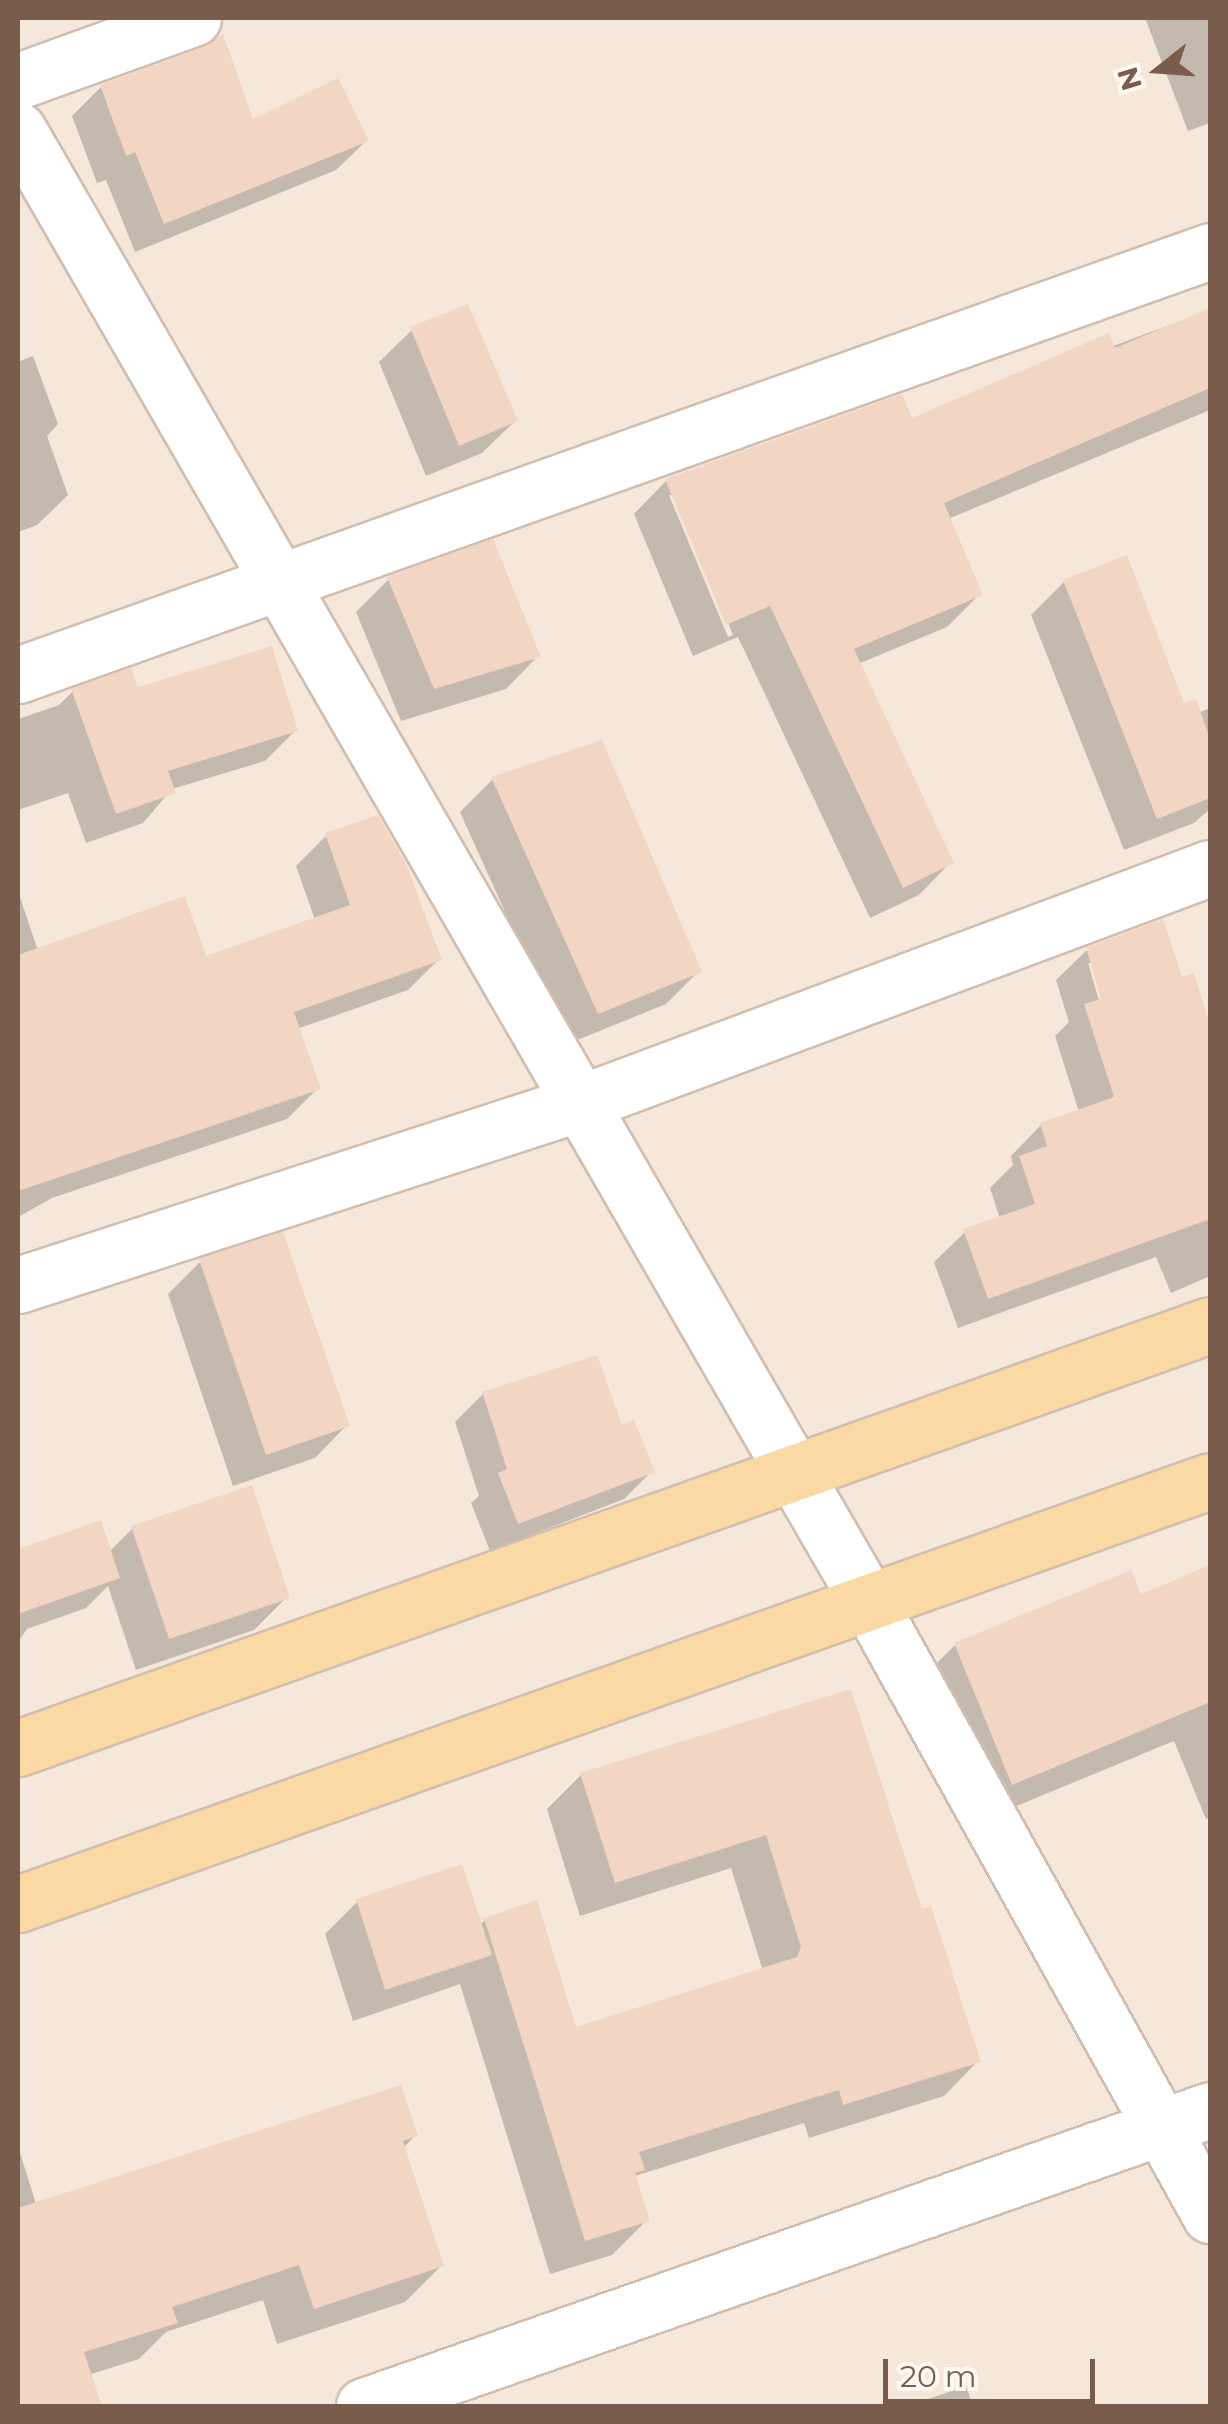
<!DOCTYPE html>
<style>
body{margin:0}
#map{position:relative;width:1228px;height:2424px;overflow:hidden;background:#fdf6ec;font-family:Montserrat,sans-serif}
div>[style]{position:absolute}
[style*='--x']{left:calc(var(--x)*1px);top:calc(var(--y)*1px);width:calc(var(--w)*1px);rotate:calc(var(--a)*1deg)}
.residential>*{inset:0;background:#f5e8da}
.shadow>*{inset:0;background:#0003}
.building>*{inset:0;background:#f3d5c3}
.roads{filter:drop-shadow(2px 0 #d1beb0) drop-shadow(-2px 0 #d1beb0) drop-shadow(0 2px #d1beb0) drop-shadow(0 -2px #d1beb0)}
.minor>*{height:55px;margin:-27.5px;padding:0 27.5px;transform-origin:27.5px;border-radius:27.5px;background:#fff}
.major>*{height:55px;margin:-27.5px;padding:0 27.5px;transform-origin:27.5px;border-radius:27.5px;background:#fbd9a5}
span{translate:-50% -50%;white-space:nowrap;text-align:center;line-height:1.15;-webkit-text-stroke:9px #fffaf3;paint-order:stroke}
.frame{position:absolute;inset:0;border:20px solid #7a5c4d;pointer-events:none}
.north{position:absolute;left:1108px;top:20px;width:100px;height:100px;-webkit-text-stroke:8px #fffaf3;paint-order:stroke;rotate:253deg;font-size:28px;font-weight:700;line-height:40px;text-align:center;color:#7a5c4d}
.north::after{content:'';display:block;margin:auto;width:35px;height:45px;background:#7a5c4d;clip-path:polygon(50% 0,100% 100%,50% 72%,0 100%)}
.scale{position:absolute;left:883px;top:2359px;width:212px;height:45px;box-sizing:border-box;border:5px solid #7a5c4d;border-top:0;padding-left:12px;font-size:30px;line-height:35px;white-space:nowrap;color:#7a5c4d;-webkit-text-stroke:8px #fffaf3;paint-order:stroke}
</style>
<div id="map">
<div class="residential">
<i style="clip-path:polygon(18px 18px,1210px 18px,1210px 2406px,18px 2406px)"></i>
</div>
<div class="shadow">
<i style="clip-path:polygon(1145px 18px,1210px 18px,1210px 123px,1188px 131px)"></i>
<i style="clip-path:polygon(205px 50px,251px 122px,366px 141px,336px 170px,135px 252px,106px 180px,97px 183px,72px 116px,101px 87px)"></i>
<i style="clip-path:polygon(evenodd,1210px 310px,1210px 410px,948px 519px,980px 594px,947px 627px,858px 664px,951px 862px,919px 895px,870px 918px,738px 637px,693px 656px,634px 514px,666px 481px,911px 421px,1210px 310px,669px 495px,675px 495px,733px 635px,728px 637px,669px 495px)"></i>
<i style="clip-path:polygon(412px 330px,515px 421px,482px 453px,426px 476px,379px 362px)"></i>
<i style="clip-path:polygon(33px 356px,58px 424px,47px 436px,68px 495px,37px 525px,18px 532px,18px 362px)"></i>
<i style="clip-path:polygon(389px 579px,538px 656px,506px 689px,401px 721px,356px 612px)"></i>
<i style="clip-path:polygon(1064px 582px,1182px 707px,1198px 713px,1210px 708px,1210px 809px,1194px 823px,1124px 850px,1031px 615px)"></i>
<i style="clip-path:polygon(136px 690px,296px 730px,265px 761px,172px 789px,143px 823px,86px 843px,68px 793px,18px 810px,18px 719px,59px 705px,73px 691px)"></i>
<i style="clip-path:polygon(493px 779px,699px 971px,666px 1004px,565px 1045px,460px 812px)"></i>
<i style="clip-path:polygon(326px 836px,439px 959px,408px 990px,297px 1029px,318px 1088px,287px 1119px,52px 1198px,18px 1217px,18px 891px,38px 951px,205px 960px,315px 920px,296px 866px)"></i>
<i style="clip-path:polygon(evenodd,1087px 950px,1180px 980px,1192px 976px,1210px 1033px,1210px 1276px,1171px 1293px,1156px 1257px,958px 1328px,934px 1262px,965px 1232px,1000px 1219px,990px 1188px,1013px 1165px,1011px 1156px,1041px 1125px,1079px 1112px,1055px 1036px,1069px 1022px,1056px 980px,1087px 950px,1088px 963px,1093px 963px,1107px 1010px,1102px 1011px,1088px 963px)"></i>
<i style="clip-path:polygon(200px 1262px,347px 1425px,315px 1458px,233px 1486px,168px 1294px)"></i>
<i style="clip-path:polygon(483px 1394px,620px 1428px,652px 1471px,624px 1499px,490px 1551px,471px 1503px,479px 1496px,455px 1422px)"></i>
<i style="clip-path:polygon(99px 1524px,109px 1552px,132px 1529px,287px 1597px,254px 1630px,136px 1670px,108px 1586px,86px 1608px,27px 1629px,18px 1642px,18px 1552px)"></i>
<i style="clip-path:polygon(1210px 1568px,1210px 1817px,1206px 1819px,1174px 1741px,968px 1826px,911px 1689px,955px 1645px,1140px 1597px)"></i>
<i style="clip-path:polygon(849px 1692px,920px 1912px,978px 2061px,944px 2096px,809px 2138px,804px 2123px,635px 2176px,647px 2220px,612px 2255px,550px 2274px,460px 1984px,353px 2021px,325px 1934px,358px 1901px,479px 1926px,485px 1920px,574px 2030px,763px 1971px,731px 1868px,580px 1916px,547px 1809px,581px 1775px)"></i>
<i style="clip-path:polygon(415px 2136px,403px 2148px,441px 2266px,405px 2302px,277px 2344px,263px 2300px,166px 2332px,139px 2359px,88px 2375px,99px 2406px,18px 2406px,18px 2146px,36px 2204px)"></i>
<i style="clip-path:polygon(966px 2386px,973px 2406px,908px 2406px)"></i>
</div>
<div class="building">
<i style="clip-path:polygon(223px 34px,253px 119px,338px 78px,369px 141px,164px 224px,135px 152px,126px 156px,100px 85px,204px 47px)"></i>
<i style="clip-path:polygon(468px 304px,518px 421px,459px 446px,410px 327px)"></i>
<i style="clip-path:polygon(1210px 308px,1210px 388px,944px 503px,983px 595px,854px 649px,954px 863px,903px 888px,770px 606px,726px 625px,665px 479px,902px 394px,912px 418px,1109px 333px,1115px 348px)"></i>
<i style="clip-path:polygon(493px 539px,541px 657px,434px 689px,387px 577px)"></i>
<i style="clip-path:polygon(1127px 555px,1184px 703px,1196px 699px,1210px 738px,1210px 798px,1157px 819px,1063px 580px)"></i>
<i style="clip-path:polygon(272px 646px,298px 731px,168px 771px,176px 793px,116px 814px,71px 689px,131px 668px,138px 687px)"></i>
<i style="clip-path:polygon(602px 740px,702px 972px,598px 1014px,491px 777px)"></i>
<i style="clip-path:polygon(378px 815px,406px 864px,442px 960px,294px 1012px,321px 1089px,18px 1191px,18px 955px,185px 896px,206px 956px,350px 905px,325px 833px)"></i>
<i style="clip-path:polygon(1163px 919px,1182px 977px,1194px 973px,1210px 1025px,1210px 1219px,988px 1299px,963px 1229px,1035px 1204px,1019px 1156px,1047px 1146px,1040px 1123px,1114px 1097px,1084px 1004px,1101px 999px,1086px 948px)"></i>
<i style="clip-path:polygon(283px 1232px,350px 1426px,266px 1455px,199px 1259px)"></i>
<i style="clip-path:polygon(597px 1355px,622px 1425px,634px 1420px,655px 1472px,518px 1524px,498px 1473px,507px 1469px,482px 1392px)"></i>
<i style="clip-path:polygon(252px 1485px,290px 1598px,169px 1639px,131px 1526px)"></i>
<i style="clip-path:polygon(101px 1520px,120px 1578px,18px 1614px,18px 1549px)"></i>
<i style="clip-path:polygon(1210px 1565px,1210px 1702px,1012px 1785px,954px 1643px,1131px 1570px,1141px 1594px)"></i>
<i style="clip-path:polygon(851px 1689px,922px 1909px,931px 1906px,981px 2062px,843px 2105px,839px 2090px,639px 2152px,645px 2170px,635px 2173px,650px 2221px,585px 2241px,484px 1918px,537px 1900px,576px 2027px,797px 1957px,801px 1947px,766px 1835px,615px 1883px,580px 1773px)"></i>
<i style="clip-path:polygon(462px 1864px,492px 1955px,385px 1990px,356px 1899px)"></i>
<i style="clip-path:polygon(401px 2085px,418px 2136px,403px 2141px,444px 2266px,314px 2309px,299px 2265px,172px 2307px,178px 2323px,84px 2352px,102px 2406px,18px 2406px,18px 2208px)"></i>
</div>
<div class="roads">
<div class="minor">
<i style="--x:18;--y:81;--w:186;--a:-19.8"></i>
<i style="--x:18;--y:130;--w:1699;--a:59.98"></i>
<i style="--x:868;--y:1601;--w:703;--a:60.88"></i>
<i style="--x:18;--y:675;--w:1265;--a:-19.58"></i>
<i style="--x:18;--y:1285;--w:591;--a:-17.94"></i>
<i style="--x:580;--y:1103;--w:672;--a:-20.46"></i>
<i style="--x:364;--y:2406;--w:896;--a:-19.28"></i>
</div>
<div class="major">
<i style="--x:18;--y:1748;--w:1265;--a:-19.54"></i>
<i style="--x:18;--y:1904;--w:1265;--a:-19.54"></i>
</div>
</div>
<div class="frame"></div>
<div class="north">N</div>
<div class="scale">20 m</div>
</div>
